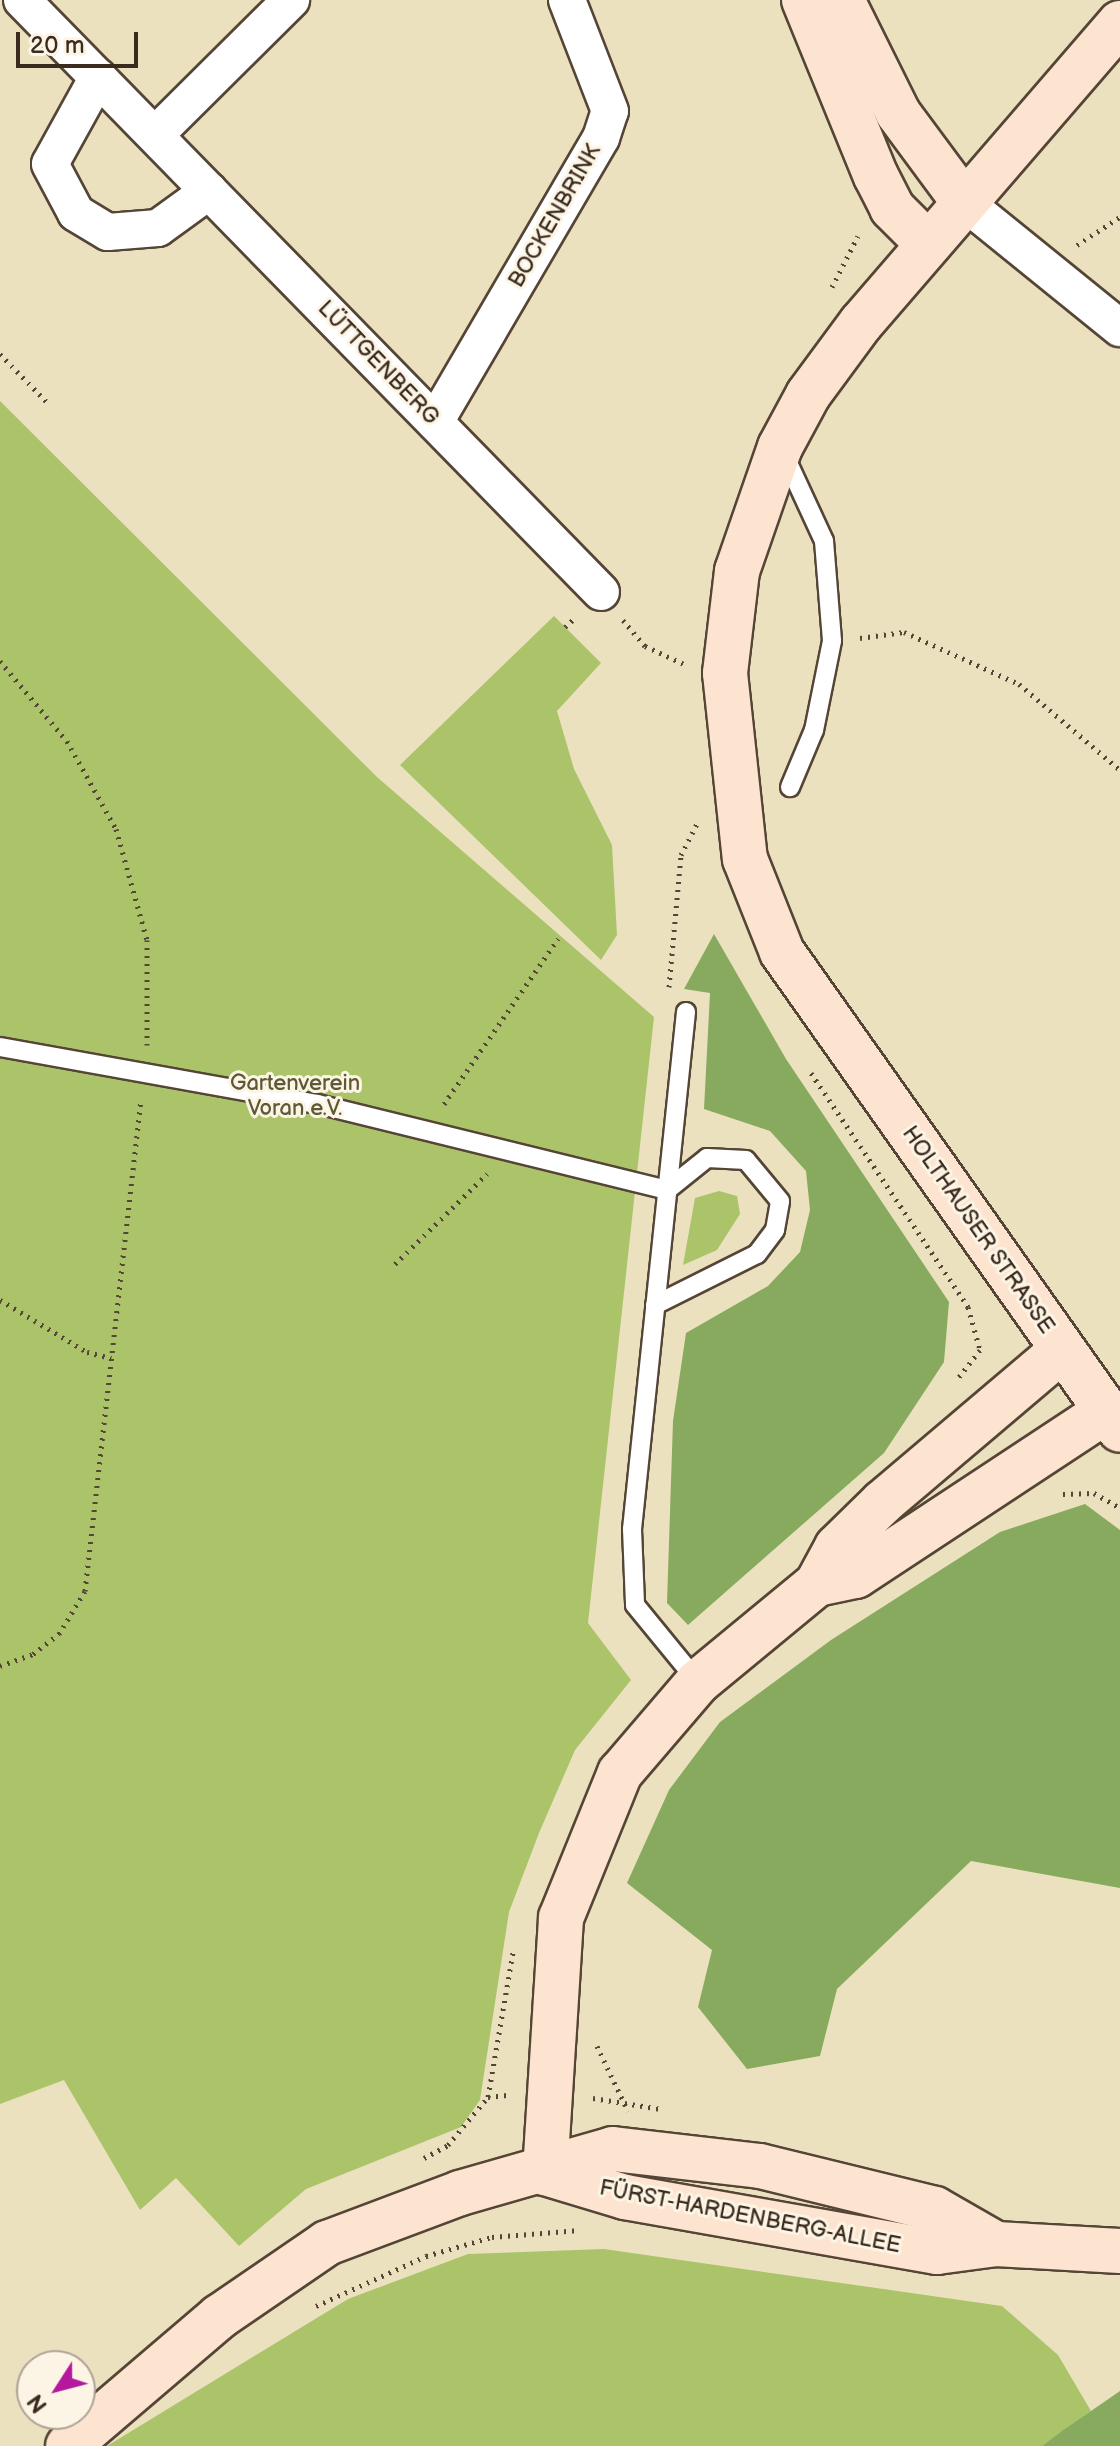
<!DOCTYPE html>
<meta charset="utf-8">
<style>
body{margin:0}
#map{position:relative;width:1120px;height:2446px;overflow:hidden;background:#ebe1bf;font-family:"Balsamiq Sans",sans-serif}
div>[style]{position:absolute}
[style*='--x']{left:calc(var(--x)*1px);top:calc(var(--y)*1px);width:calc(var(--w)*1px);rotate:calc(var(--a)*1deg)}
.green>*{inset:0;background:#abc46a}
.forest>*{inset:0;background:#88aa5e}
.path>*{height:5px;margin-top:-2.5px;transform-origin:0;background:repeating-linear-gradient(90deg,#554536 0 2px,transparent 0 8px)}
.roads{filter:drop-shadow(2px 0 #554536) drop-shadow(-2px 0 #554536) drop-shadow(0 2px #554536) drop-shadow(0 -2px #554536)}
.lane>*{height:18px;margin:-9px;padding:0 9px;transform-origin:9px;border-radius:9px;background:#fff}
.street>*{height:36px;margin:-18px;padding:0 18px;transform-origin:18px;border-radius:18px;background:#fff}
.secondary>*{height:44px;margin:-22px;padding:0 22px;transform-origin:22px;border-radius:22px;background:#fde4d0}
span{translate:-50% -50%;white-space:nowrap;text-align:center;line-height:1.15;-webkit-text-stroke:6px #fcf5e5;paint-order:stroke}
.street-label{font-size:22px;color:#3b2a1e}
.park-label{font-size:22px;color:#5d5835}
.north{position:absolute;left:16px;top:2350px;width:80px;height:80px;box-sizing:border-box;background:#fcf5e5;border:2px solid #afa495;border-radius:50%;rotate:234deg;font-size:22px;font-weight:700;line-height:32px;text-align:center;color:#3b2a1e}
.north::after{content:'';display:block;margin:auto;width:28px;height:36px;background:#b5179e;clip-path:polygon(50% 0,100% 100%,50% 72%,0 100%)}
.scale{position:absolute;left:16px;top:32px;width:122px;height:36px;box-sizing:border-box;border:4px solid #3b2a1e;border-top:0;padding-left:10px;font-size:24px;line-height:28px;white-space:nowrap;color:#3b2a1e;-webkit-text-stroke:6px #fcf5e5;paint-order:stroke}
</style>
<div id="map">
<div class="green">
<i style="clip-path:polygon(0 401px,377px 777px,654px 1017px,588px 1623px,631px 1680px,575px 1750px,539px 1833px,509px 1912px,480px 2100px,461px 2127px,306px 2189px,239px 2246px,176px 2178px,140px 2210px,64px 2080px,0 2104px)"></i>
<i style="clip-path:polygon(554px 616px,601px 663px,557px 711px,574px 769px,612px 845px,617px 935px,601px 960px,400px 765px)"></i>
<i style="clip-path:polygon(719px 1191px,737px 1196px,740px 1214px,717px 1250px,683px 1265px,695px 1198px)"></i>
<i style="clip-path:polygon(604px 2249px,1002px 2306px,1058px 2355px,1091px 2411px,1042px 2446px,107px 2446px,348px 2299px,468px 2254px)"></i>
</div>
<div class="forest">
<i style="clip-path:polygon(714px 934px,786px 1059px,949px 1302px,944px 1362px,884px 1453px,688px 1625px,667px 1603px,673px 1421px,686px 1333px,768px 1286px,800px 1252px,810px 1210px,806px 1171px,770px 1131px,704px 1109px,710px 993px,684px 989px)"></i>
<i style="clip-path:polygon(1085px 1504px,1120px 1530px,1120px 1888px,971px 1861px,837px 1989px,820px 2056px,747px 2069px,698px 2007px,712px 1950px,627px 1883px,669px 1790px,720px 1722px,831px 1640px,1000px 1532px)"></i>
<i style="clip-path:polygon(1120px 2391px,1120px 2446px,1042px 2446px,1062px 2431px)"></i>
</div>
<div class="path">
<i style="--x:1077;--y:245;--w:51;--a:-33.1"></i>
<i style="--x:832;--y:287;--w:57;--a:-63"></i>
<i style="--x:0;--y:354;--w:66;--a:45.6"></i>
<i style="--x:623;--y:620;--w:34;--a:50"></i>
<i style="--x:645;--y:646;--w:43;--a:24.8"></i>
<i style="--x:565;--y:627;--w:12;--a:-42"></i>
<i style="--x:860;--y:638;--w:44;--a:-7.8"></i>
<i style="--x:904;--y:632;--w:126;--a:24.3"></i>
<i style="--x:1019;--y:684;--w:133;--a:40.4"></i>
<i style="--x:0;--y:661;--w:104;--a:50.1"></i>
<i style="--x:67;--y:741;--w:101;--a:60.9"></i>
<i style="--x:116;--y:829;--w:115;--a:74.4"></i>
<i style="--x:147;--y:940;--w:105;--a:90"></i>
<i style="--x:669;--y:987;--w:133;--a:-84.8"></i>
<i style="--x:681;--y:855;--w:37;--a:-63"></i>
<i style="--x:811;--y:1073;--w:282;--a:56.1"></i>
<i style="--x:968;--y:1307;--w:45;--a:74.4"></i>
<i style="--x:980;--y:1350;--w:39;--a:128"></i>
<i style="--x:444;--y:1104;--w:201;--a:-55.4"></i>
<i style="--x:395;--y:1264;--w:129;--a:-44.4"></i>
<i style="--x:0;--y:1300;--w:101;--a:30.9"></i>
<i style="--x:87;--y:1352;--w:25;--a:14"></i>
<i style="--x:1063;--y:1494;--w:31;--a:-2"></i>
<i style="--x:1094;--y:1493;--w:30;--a:30"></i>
<i style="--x:0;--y:1666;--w:35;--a:-20"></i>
<i style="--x:33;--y:1654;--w:33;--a:-38"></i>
<i style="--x:59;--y:1634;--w:50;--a:-58.8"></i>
<i style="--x:85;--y:1591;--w:491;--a:-83.5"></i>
<i style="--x:597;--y:2046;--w:72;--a:64.5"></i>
<i style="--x:488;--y:2097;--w:19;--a:-6"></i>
<i style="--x:593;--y:2098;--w:69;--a:9.2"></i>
<i style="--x:424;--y:2158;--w:27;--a:-28"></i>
<i style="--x:448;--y:2145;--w:62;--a:-50.2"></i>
<i style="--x:488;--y:2097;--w:147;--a:-80.2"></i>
<i style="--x:316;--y:2306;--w:121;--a:-24.4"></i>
<i style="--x:426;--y:2256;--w:69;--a:-16.1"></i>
<i style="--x:492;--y:2237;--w:88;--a:-4.5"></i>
</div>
<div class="roads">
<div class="lane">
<i style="--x:782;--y:450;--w:100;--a:65.2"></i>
<i style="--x:824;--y:541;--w:100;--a:85.4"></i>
<i style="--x:832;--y:641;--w:91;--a:101.4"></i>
<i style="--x:814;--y:730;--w:62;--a:112.8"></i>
<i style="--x:686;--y:1012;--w:520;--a:95.96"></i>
<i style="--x:632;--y:1529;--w:76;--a:87.7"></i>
<i style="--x:635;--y:1605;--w:99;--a:50.7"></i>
<i style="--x:0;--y:1047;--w:322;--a:10.2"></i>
<i style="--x:317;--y:1104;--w:360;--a:13.8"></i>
<i style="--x:655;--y:1305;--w:114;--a:-26.6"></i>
<i style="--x:757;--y:1254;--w:30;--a:-53"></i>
<i style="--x:775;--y:1230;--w:29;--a:-80"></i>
<i style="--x:780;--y:1201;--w:53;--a:-129.7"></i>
<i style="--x:746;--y:1160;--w:39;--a:-177"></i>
<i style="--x:707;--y:1158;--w:51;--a:141.3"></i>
</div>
<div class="street">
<i style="--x:22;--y:0;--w:828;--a:45.64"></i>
<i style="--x:98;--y:77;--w:99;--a:118.9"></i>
<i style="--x:50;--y:164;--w:55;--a:62"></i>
<i style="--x:76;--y:213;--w:37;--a:31"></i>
<i style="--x:108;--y:232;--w:50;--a:-4.6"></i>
<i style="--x:158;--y:228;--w:63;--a:-36"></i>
<i style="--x:155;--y:135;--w:192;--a:-44.8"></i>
<i style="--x:963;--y:201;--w:202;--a:39"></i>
<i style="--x:435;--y:422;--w:329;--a:-59.7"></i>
<i style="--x:601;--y:138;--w:28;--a:-72"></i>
<i style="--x:610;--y:111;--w:119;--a:-111.2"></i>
</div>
<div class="secondary">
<i style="--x:804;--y:0;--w:190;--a:67.8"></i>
<i style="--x:876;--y:176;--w:36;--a:63"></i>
<i style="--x:892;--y:208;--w:51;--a:45"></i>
<i style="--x:842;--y:0;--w:126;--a:63.6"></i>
<i style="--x:898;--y:113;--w:109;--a:53.5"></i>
<i style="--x:1120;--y:23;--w:396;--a:130.8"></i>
<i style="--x:861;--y:323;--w:89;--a:126.4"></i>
<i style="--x:808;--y:395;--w:59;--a:118.3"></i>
<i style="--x:780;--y:447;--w:131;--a:109.1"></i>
<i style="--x:737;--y:571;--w:103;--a:96.7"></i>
<i style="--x:725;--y:673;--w:187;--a:83.9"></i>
<i style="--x:745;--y:859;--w:100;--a:68.3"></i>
<i style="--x:782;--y:952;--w:585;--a:54.74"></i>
<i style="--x:817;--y:1584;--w:40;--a:-12"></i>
<i style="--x:856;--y:1576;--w:300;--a:-33.4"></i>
<i style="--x:545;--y:2173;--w:256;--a:-86.4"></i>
<i style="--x:561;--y:1918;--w:157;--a:-67.9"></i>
<i style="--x:620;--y:1773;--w:120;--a:-49.4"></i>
<i style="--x:698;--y:1682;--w:154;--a:-39.5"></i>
<i style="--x:817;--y:1584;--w:42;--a:-61.6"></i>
<i style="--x:837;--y:1547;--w:64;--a:-44.4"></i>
<i style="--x:883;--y:1502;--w:235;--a:-40.3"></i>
<i style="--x:545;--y:2173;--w:84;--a:16.7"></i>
<i style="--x:625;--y:2197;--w:317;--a:10"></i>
<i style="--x:937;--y:2252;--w:60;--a:-7.7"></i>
<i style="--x:996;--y:2244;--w:124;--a:3.2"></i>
<i style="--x:68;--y:2446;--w:199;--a:-40.5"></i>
<i style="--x:219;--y:2317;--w:131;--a:-34.4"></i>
<i style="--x:327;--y:2243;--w:142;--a:-20.6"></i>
<i style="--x:460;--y:2193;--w:159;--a:-16"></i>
<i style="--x:613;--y:2149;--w:148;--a:6.6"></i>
<i style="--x:760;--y:2166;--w:180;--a:13.8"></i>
<i style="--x:935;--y:2209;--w:70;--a:29.8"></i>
</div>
</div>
<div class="street-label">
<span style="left:555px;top:216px;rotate:-60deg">BOCKENBRINK</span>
<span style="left:378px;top:363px;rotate:46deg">LÜTTGENBERG</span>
<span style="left:978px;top:1230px;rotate:55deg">HOLTHAUSER STRASSE</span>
<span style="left:750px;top:2217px;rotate:11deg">FÜRST-HARDENBERG-ALLEE</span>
</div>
<div class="park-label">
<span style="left:295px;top:1096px">Gartenverein<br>Voran e.V.</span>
</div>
<div class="north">N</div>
<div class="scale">20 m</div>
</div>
